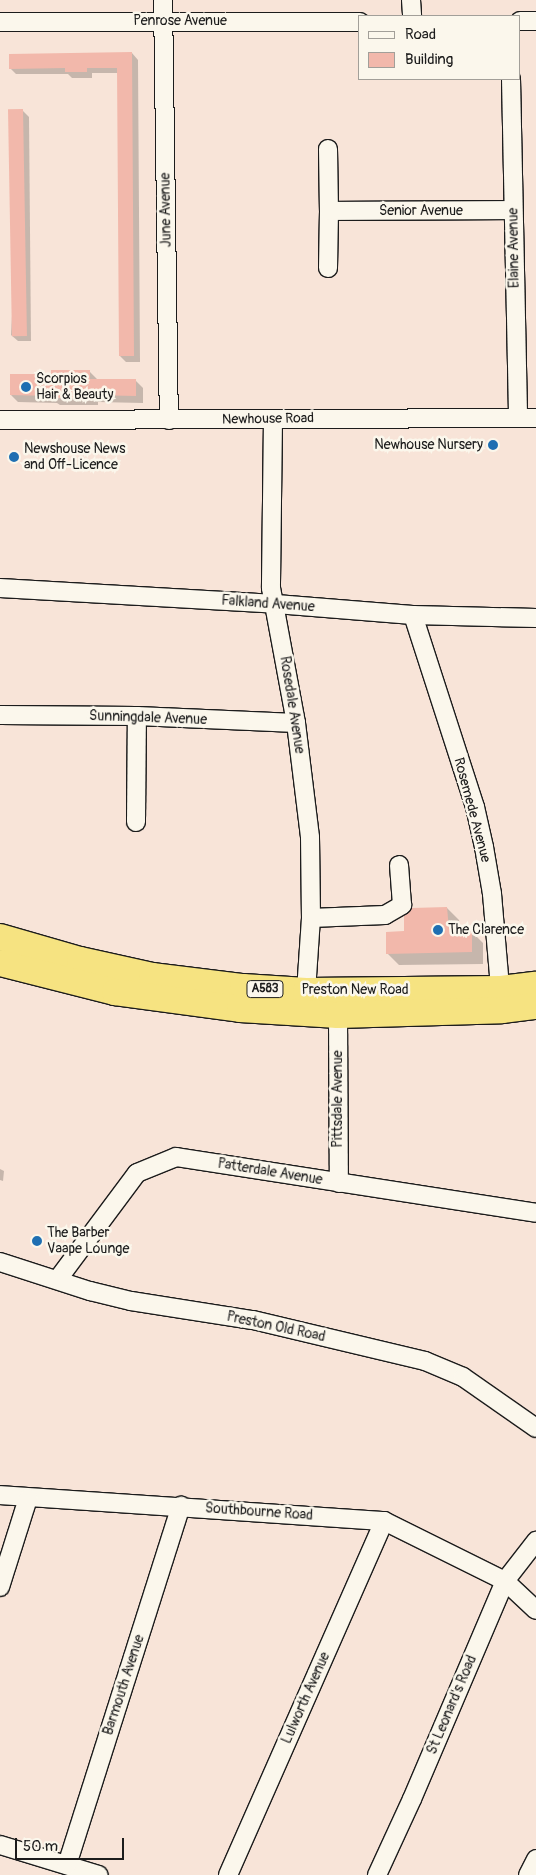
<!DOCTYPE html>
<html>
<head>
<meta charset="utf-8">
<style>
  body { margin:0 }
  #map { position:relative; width:536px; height:1875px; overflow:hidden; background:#f8e4d8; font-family:Pangolin,sans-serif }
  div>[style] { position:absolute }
  .shadow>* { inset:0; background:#0003 }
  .building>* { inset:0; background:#f2b8ab; transform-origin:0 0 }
  .roads { filter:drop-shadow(1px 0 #1c1c1c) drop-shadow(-1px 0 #1c1c1c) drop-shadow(0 1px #1c1c1c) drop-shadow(0 -1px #1c1c1c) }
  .minor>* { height:18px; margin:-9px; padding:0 9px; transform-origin:9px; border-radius:9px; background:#fbf7ec }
  .highway>* { height:26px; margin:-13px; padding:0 13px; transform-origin:13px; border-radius:13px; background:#f6e381 }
  .dots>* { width:14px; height:14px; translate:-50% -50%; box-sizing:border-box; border:2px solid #fbf7ec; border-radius:50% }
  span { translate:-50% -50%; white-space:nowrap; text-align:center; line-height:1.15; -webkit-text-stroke:5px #fbf7ec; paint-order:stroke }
  .shield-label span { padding:1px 4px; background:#fbf7ec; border:1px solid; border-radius:4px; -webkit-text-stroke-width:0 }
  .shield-label { font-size:12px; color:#1c1c1c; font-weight:700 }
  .street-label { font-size:14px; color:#1c1c1c }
  .poi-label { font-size:14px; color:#1c1c1c }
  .left { translate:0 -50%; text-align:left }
  .right { translate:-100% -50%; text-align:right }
  .legend { position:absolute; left:358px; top:15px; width:162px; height:65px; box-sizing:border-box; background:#fbf7ec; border:1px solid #a29f99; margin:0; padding:6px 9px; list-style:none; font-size:15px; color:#1c1c1c }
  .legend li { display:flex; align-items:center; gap:10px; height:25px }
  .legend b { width:25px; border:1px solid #a29f99 }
  .scale { position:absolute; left:15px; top:1838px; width:109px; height:22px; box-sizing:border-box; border:2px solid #1c1c1c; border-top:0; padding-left:6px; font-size:15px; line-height:18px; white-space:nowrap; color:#1c1c1c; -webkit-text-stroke:4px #fbf7ec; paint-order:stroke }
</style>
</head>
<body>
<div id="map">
  <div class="shadow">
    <i style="clip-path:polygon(132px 53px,138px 60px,140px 362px,126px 362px,120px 356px,118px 73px,92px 73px,92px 78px,72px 78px,68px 74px,16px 74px,10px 68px)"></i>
    <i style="clip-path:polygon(23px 111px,29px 117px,31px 341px,18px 341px,11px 335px)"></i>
    <i style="clip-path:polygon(90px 372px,97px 379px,135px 380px,143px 388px,143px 403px,98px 402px,98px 405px,60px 405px,57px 403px,18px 402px,11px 395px,52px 375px)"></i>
    <i style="clip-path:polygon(447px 908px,459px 920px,460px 930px,471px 931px,483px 943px,483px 964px,399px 965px,387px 953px,405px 932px)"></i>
    <i style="clip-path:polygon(0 1169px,4px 1171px,3px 1181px,0 1180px)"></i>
  </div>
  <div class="building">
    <i style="clip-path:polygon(132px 52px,134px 356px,119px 356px,117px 68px,87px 68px,87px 72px,65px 72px,65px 68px,9px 69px,9px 54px)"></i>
    <i style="left:23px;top:109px;width:227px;height:15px;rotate:89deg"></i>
    <i style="clip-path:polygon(51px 370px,90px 370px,90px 379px,136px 379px,136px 396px,90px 395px,90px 398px,51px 398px,51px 396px,10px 395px,10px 374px,51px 374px)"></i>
    <i style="clip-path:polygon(447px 907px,449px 929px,472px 930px,472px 952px,386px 954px,386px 932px,404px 931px,404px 916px,412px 908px)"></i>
  </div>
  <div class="roads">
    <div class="minor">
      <i style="left:163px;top:0;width:420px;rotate:89.2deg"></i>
      <i style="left:411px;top:0;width:16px;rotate:86deg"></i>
      <i style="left:520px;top:21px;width:16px"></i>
      <i style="left:0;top:22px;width:360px"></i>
      <i style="left:511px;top:79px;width:339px;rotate:88.8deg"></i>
      <i style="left:328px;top:149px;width:62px;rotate:89.1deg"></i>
      <i style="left:328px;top:268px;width:57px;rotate:-89deg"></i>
      <i style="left:329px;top:211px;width:184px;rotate:-0.3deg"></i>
      <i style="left:273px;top:419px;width:169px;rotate:90.7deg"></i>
      <i style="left:271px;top:588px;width:137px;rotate:79.5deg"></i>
      <i style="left:296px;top:723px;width:115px;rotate:83deg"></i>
      <i style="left:310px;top:837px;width:81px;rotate:89.3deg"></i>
      <i style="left:311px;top:918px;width:73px;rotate:93.9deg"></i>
      <i style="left:0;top:420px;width:536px;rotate:-0.21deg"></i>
      <i style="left:0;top:588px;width:276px;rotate:3.3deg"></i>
      <i style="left:276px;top:604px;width:137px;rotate:4.6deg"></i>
      <i style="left:413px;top:615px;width:123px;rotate:1.4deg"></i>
      <i style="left:413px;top:615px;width:202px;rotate:72.1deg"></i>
      <i style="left:475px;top:807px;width:41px;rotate:77.3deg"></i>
      <i style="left:484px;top:847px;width:48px;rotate:80.3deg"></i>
      <i style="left:492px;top:894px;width:106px;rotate:85.1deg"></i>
      <i style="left:0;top:715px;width:137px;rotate:0.4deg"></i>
      <i style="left:137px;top:716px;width:159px;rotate:2.5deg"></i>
      <i style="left:136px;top:822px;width:106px;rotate:-89.5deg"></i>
      <i style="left:311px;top:918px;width:74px;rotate:-2.3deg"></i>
      <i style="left:385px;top:915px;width:20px;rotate:-30deg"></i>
      <i style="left:402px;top:905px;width:40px;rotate:-94.3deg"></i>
      <i style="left:338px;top:1015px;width:168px;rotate:89.7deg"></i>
      <i style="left:0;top:1262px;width:95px;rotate:17.9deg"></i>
      <i style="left:90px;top:1291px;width:42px;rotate:13.7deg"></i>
      <i style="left:131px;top:1301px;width:123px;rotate:8.9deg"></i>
      <i style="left:253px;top:1320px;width:177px;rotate:13.4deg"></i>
      <i style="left:425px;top:1361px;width:41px;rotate:22.8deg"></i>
      <i style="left:463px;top:1377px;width:89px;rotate:34.9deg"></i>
      <i style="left:58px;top:1279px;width:132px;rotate:-53.3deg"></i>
      <i style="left:137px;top:1173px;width:42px;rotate:-22.3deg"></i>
      <i style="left:176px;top:1157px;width:364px;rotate:8.8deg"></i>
      <i style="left:0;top:1495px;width:385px;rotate:3.9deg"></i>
      <i style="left:384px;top:1521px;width:135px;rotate:26.4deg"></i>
      <i style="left:505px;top:1581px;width:42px;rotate:43.1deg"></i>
      <i style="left:0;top:1587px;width:93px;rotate:-72.5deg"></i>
      <i style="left:0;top:1845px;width:103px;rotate:16.9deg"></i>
      <i style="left:67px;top:1865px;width:377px;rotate:-72.4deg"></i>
      <i style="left:228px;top:1875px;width:387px;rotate:-66.2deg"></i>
      <i style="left:377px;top:1875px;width:84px;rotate:-65.3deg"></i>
      <i style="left:412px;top:1799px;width:237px;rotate:-66.9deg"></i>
      <i style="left:505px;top:1581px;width:51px;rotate:-52.2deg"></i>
      <i style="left:528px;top:1875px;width:18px;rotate:-63deg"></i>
    </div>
    <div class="highway">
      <i style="left:0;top:937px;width:83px;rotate:16deg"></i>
      <i style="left:80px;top:960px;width:74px;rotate:12.5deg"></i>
      <i style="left:152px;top:976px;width:92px;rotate:6.9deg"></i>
      <i style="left:243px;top:987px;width:63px;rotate:3.6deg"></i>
      <i style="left:306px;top:991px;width:195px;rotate:-0.6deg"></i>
      <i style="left:501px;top:989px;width:35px;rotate:-7deg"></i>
      <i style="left:0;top:963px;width:119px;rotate:14.2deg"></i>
      <i style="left:115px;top:992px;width:126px;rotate:7.7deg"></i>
      <i style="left:240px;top:1009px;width:98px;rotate:3.5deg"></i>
      <i style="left:338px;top:1015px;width:164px;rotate:-1.7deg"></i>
      <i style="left:502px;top:1010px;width:34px;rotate:-7deg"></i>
    </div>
  </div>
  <div class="dots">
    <i style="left:26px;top:387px;background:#1f6fb2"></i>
    <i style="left:493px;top:445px;background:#1f6fb2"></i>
    <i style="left:14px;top:457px;background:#1f6fb2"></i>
    <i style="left:438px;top:930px;background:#1f6fb2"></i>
    <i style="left:37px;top:1241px;background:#1f6fb2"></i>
  </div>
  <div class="shield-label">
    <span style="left:265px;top:989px">A583</span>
  </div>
  <div class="street-label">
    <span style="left:180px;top:21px">Penrose Avenue</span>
    <span style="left:166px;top:210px;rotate:-91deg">June Avenue</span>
    <span style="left:421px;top:211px">Senior Avenue</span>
    <span style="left:514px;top:248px;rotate:-91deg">Elaine Avenue</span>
    <span style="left:268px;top:419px;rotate:-1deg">Newhouse Road</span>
    <span style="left:268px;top:604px;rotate:4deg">Falkland Avenue</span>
    <span style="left:292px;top:705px;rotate:81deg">Rosedale Avenue</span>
    <span style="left:148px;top:718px;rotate:2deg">Sunningdale Avenue</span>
    <span style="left:472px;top:810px;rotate:75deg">Rosemede Avenue</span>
    <span style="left:355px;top:990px">Preston New Road</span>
    <span style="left:338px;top:1099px;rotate:-90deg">Pittsdale Avenue</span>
    <span style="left:270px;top:1172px;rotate:9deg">Patterdale Avenue</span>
    <span style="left:276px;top:1327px;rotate:12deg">Preston Old Road</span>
    <span style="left:259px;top:1512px;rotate:4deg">Southbourne Road</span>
    <span style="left:124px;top:1685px;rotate:-72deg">Barmouth Avenue</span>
    <span style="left:306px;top:1698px;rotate:-66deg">Lulworth Avenue</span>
    <span style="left:452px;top:1705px;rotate:-67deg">St Leonard's Road</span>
  </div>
  <div class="poi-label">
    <span class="left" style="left:36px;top:387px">Scorpios<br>Hair &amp; Beauty</span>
    <span class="right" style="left:483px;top:445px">Newhouse Nursery</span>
    <span class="left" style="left:24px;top:457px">Newshouse News<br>and Off-Licence</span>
    <span class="left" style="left:448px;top:930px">The Clarence</span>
    <span class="left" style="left:47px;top:1241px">The Barber<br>Vaape Lounge</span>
  </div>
  <ul class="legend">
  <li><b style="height:6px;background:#fbf7ec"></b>Road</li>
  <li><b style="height:14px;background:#f2b8ab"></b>Building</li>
  </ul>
  <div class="scale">50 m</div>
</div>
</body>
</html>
